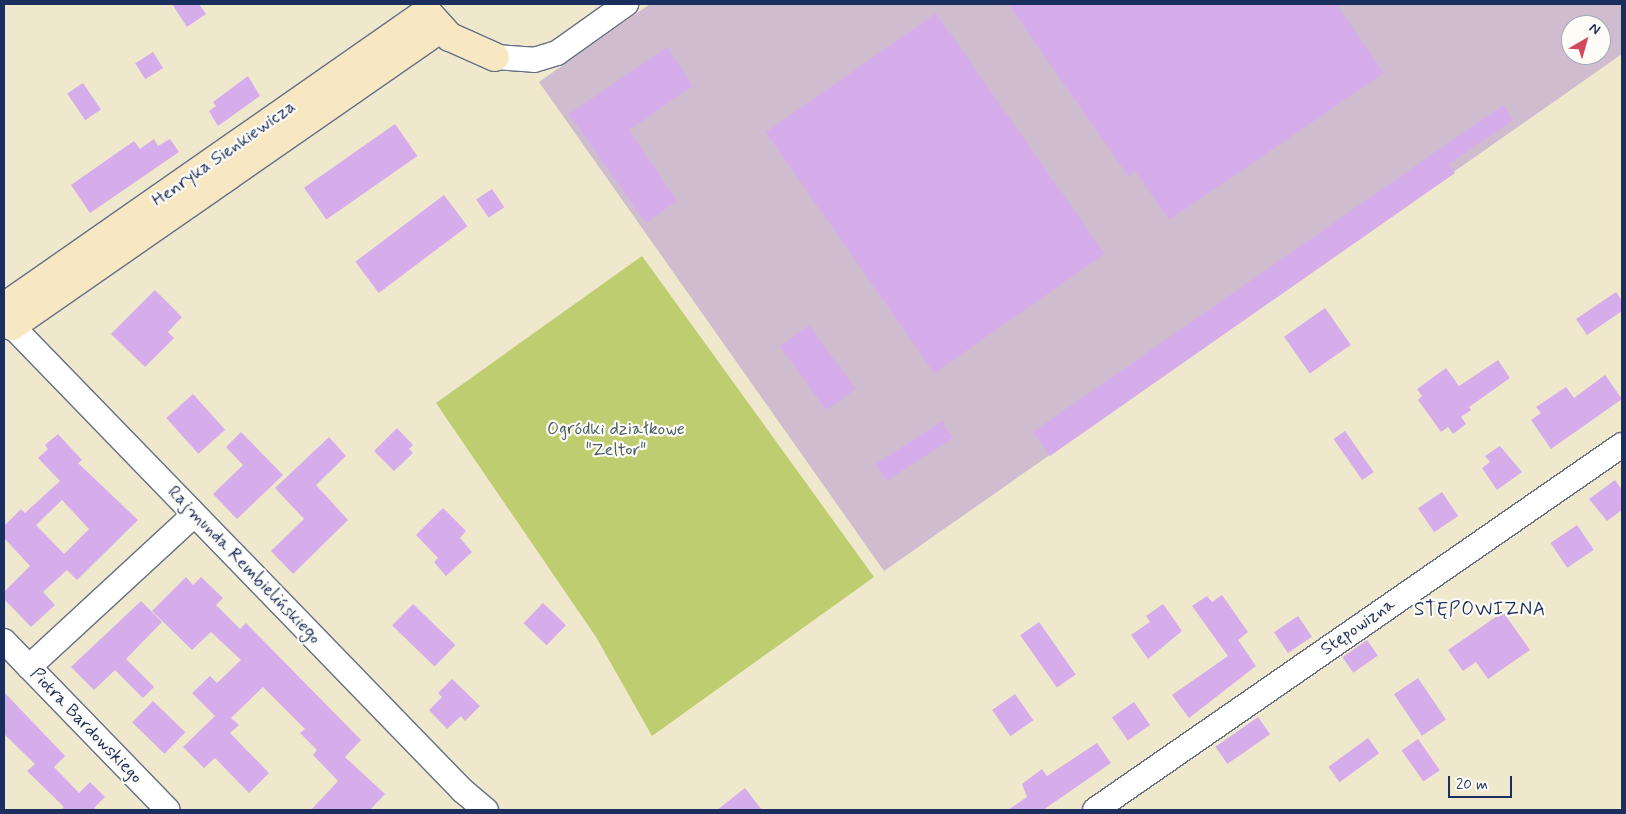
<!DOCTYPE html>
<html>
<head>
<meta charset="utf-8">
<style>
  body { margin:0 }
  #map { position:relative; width:1626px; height:814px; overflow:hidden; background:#f0e8cd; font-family:Mynerve,sans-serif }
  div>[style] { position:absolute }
  .industrial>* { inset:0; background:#cfbdcf }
  .green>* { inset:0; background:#becd70 }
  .building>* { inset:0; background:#d5adeb; transform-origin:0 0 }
  .roads { filter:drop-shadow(1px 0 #667085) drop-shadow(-1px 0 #667085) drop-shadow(0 1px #667085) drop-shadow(0 -1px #667085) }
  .street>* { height:24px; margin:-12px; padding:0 12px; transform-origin:12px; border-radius:12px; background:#fff }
  .secondary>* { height:28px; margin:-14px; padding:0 14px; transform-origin:14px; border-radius:14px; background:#f7e8c3 }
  span { translate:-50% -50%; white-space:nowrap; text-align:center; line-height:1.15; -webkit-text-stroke:4.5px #fdfcf7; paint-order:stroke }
  .street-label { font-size:18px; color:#1b2f5e }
  .park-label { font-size:18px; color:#4c5e63 }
  .neighbourhood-label { font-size:19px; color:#1b2f5e; letter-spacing:1px }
  .frame { position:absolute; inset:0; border:5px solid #1b2f5e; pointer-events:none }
  .north { position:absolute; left:1561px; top:15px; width:50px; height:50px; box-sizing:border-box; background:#fdfcf7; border:1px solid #a3aaba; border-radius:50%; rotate:38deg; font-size:14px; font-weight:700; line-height:20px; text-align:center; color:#1b2f5e }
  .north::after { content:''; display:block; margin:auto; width:18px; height:22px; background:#d1495b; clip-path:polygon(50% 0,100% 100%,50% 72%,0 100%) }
  .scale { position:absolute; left:1448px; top:776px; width:64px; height:22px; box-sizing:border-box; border:2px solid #1b2f5e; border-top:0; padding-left:6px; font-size:15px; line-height:18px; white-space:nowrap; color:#1b2f5e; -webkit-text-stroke:4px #fdfcf7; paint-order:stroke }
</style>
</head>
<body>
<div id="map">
  <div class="industrial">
    <i style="clip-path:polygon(evenodd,650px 4px,1622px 4px,1622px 54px,884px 571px,539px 82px,650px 4px,1571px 25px,1601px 25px,1601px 55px,1571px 55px,1571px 25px)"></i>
  </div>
  <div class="green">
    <i style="clip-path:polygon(642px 256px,874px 577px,652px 736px,596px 637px,436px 403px)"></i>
  </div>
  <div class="building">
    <i style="clip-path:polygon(172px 4px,199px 4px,206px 14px,187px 27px)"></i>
    <i style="clip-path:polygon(1008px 4px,1336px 4px,1384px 73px,1169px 220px,1135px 171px,1128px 176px)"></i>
    <i style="left:936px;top:13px;width:294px;height:208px;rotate:55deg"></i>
    <i style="clip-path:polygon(667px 47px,693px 86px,629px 130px,677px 201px,646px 223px,569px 114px)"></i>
    <i style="left:153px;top:52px;width:19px;height:21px;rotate:58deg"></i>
    <i style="clip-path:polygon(248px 76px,260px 96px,218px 126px,209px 111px,216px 106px,213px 102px)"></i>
    <i style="left:83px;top:83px;width:32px;height:19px;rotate:56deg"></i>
    <i style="clip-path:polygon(1503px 105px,1513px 120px,1449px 164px,1455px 173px,1050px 456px,1033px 432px)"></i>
    <i style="left:395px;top:124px;width:39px;height:111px;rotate:55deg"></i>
    <i style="clip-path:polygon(154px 139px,158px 146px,170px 139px,179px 152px,90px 213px,71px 185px,134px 141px,140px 149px)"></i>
    <i style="left:492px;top:189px;width:22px;height:19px;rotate:56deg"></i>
    <i style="left:444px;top:195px;width:39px;height:111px;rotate:53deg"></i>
    <i style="clip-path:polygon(155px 290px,182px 317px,168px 332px,174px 338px,145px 367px,111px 334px)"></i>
    <i style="clip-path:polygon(1616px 292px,1622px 301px,1622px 311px,1587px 335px,1576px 319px)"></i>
    <i style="left:1325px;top:308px;width:45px;height:50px;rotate:55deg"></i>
    <i style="left:809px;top:325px;width:79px;height:36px;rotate:54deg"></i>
    <i style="clip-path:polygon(1498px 360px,1510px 378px,1469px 407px,1471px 410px,1461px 417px,1466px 424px,1453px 434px,1448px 427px,1441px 432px,1418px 400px,1422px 396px,1417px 389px,1446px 368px,1459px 386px)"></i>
    <i style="clip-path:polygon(1605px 375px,1622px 399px,1551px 449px,1531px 420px,1541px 413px,1536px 407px,1566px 387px,1574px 398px)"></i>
    <i style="left:193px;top:394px;width:48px;height:36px;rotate:48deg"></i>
    <i style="left:942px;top:421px;width:20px;height:79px;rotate:57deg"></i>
    <i style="clip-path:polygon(397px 428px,413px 445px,409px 449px,413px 453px,394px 471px,374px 451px)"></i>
    <i style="left:1345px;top:431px;width:50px;height:14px;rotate:55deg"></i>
    <i style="clip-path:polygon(241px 432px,283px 475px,237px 519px,213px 494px,243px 465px,226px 447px)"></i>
    <i style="clip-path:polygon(evenodd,58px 434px,82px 460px,78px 463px,138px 520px,77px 580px,67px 570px,43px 592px,55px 605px,31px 627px,4px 599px,4px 592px,30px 566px,4px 538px,4px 526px,21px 509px,25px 513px,60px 481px,38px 458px,48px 449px,45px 445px,58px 434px,62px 500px,89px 529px,64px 554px,36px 525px,62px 500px)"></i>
    <i style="clip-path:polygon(329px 437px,346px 456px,316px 485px,348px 520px,293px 574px,271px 551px,304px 519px,275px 488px)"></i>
    <i style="clip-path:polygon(1500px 446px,1522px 472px,1497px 490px,1482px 468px,1490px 462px,1485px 456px)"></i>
    <i style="clip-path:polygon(1615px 480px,1622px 490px,1622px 510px,1607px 521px,1589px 499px)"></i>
    <i style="left:1442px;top:492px;width:29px;height:29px;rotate:56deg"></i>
    <i style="clip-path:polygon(443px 508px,466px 531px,460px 538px,472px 552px,446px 576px,434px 562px,438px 558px,416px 535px)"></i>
    <i style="left:1577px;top:525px;width:30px;height:32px;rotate:56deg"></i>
    <i style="clip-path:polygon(186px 577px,193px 585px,201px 577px,223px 598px,216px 605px,240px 629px,246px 623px,361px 740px,345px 757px,385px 794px,370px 810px,311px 810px,338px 781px,313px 755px,317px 750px,300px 733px,305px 729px,263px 687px,231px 718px,239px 725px,230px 733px,269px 773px,249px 793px,215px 758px,204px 768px,183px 747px,215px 716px,192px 693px,210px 676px,217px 683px,241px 660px,211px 632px,192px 650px,152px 611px)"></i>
    <i style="clip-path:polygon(1222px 595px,1248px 632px,1238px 640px,1256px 666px,1189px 718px,1172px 695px,1228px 656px,1192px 606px,1207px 596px,1212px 602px)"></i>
    <i style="clip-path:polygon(141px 601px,162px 622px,126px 659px,154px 687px,143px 698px,115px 670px,94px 690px,71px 667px)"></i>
    <i style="left:543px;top:603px;width:32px;height:28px;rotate:44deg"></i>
    <i style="left:413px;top:604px;width:59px;height:30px;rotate:44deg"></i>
    <i style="clip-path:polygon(1163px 604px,1182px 631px,1148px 659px,1131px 635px,1150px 622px,1146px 616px)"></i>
    <i style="clip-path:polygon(1503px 612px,1530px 650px,1488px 679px,1476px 662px,1463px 671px,1448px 650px)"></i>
    <i style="left:1298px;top:616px;width:25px;height:29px;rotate:56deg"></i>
    <i style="left:1039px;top:622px;width:64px;height:23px;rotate:55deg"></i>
    <i style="left:1367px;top:640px;width:19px;height:30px;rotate:55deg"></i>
    <i style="left:1418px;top:678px;width:50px;height:29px;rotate:56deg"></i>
    <i style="clip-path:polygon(452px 679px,480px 706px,465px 721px,461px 716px,447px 729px,429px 710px,442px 697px,438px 693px)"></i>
    <i style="clip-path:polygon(4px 692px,65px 756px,54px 767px,79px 793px,90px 782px,105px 797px,94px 808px,97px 810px,61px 810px,64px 807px,27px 771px,35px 764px,4px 734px)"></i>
    <i style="left:1015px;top:694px;width:32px;height:28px;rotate:55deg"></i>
    <i style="left:153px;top:701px;width:45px;height:30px;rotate:44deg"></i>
    <i style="left:1134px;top:702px;width:28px;height:27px;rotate:55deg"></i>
    <i style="left:1258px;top:717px;width:21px;height:52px;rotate:55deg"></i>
    <i style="left:1368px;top:738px;width:19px;height:49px;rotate:54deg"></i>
    <i style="left:1418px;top:739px;width:38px;height:20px;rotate:55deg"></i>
    <i style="clip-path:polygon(1097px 743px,1111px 763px,1043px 810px,1008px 810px,1027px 797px,1022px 784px,1042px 769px,1047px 776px)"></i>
    <i style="clip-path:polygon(745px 788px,762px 810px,717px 810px)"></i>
  </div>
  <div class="roads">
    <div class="street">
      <i style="left:495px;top:57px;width:39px;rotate:4deg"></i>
      <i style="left:534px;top:60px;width:24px;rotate:-17deg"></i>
      <i style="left:557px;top:53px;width:85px;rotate:-35.4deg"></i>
      <i style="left:12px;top:326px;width:648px;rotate:45.88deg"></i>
      <i style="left:463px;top:791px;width:30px;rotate:40deg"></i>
      <i style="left:4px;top:641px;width:235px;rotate:45.9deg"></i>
      <i style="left:29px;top:667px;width:224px;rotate:-42.7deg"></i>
      <i style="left:1095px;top:810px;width:641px;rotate:-34.71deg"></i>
    </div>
    <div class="secondary">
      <i style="left:429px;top:14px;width:31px;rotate:48deg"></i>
      <i style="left:450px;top:37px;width:49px;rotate:24deg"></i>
      <i style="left:4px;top:307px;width:516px;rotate:-34.89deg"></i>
      <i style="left:4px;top:317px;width:12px;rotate:48deg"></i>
      <i style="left:12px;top:326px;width:522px;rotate:-34.79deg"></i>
    </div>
  </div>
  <div class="street-label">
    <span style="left:224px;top:154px;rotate:-35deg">Henryka Sienkiewicza</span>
    <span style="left:244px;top:565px;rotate:46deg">Rajmunda Rembielińskiego</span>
    <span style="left:1358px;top:627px;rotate:-35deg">Stępowizna</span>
    <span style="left:86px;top:726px;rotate:46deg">Piotra Bardowskiego</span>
  </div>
  <div class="park-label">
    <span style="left:616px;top:440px">Ogródki działkowe<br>"Zeltor"</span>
  </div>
  <div class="neighbourhood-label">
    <span style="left:1480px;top:610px">STĘPOWIZNA</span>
  </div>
  <div class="frame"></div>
  <div class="north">N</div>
  <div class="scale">20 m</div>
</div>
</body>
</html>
